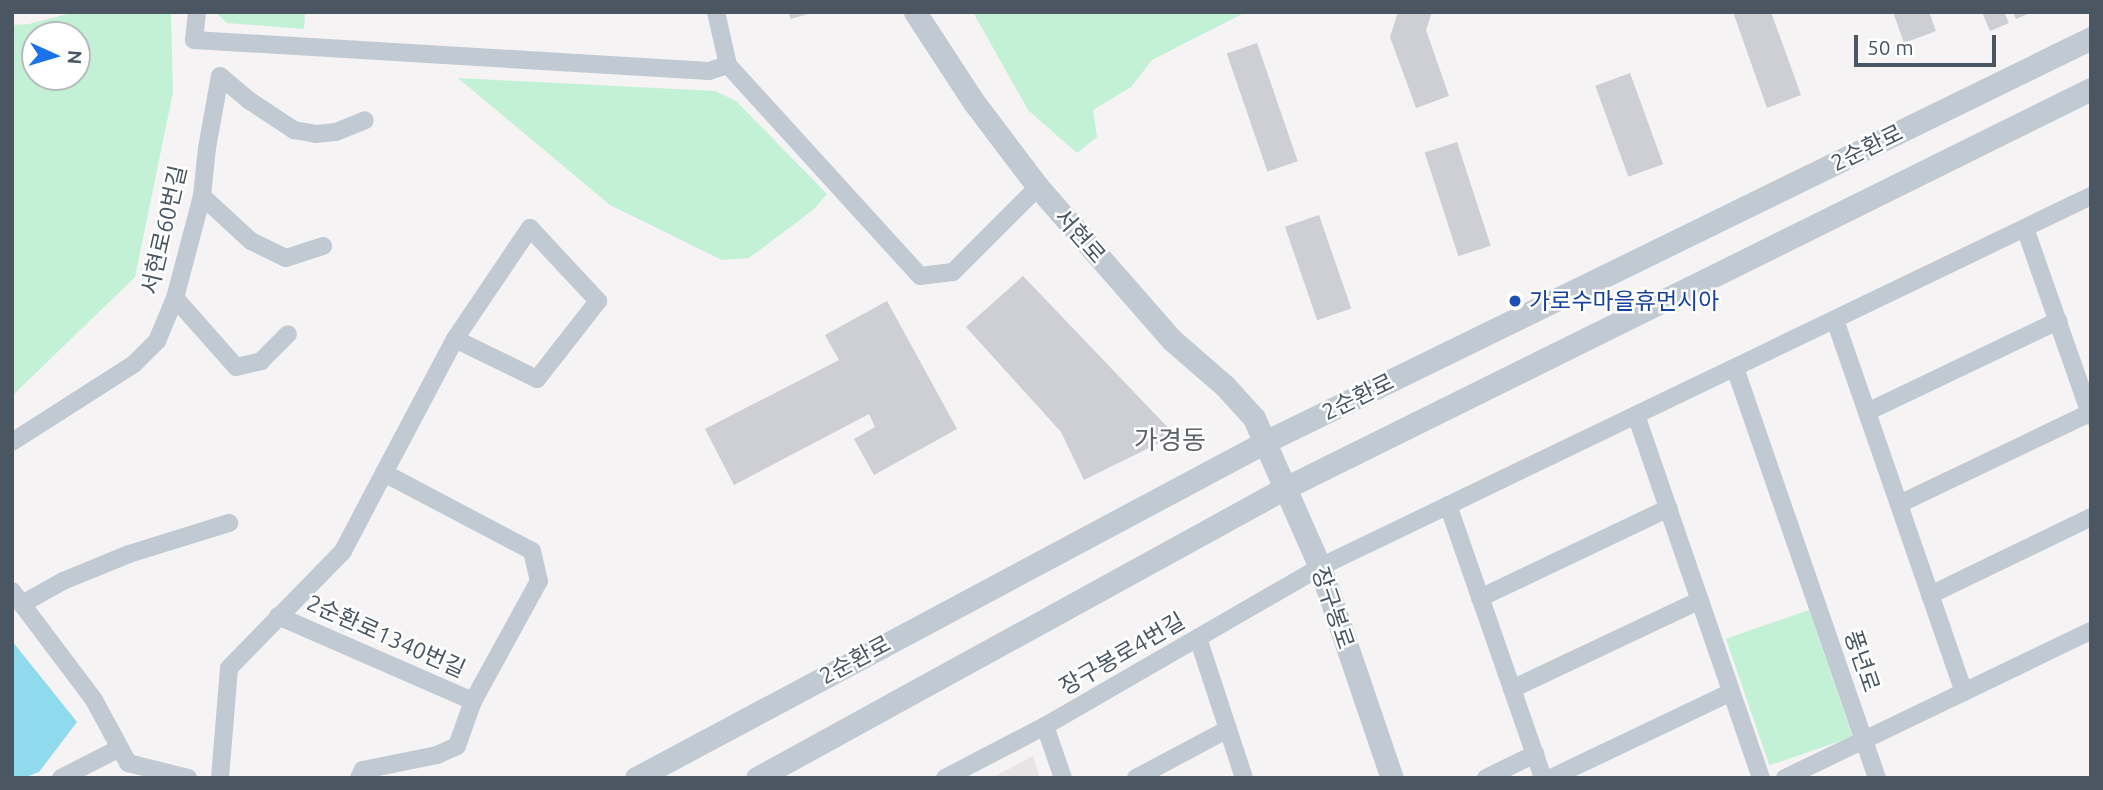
<!DOCTYPE html>
<html>
<head>
<meta charset="utf-8">
<style>
  body { margin:0 }
  #map { position:relative; width:2103px; height:790px; overflow:hidden; background:#f5f3f3; font-family:Ubuntu,"Noto Sans KR",sans-serif }
  div>[style] { position:absolute }
  .education>* { inset:0; background:#e6e4e5 }
  .green>* { inset:0; background:#c3f1d5; transform-origin:0 0 }
  .water>* { inset:0; background:#90daee }
  .building>* { inset:0; background:#cdcfd5; transform-origin:0 0 }
  .minor>* { height:18px; margin:-9px; padding:0 9px; transform-origin:9px; border-radius:9px; background:#c1cad2 }
  .tertiary>* { height:23px; margin:-11.5px; padding:0 11.5px; transform-origin:11.5px; border-radius:11.5px; background:#c1cad2 }
  .dots>* { width:19px; height:19px; translate:-50% -50%; box-sizing:border-box; border:4px solid #fff; border-radius:50% }
  span { translate:-50% -50%; white-space:nowrap; text-align:center; line-height:1.15; -webkit-text-stroke:5px #fff; paint-order:stroke }
  .street-label { font-size:23px; color:#4a5661 }
  .transit-label { font-size:23px; color:#164399 }
  .left { translate:0 -50%; text-align:left }
  .quarter-label { font-size:26px; color:#5f6368 }
  .frame { position:absolute; inset:0; border:14px solid #4a5661; pointer-events:none }
  .north { position:absolute; left:21px; top:21px; width:70px; height:70px; box-sizing:border-box; background:#fff; border:2px solid #b7bbc0; border-radius:50%; rotate:94deg; font-size:19px; font-weight:700; line-height:28px; text-align:center; color:#4a5661 }
  .north::after { content:''; display:block; margin:auto; width:24px; height:32px; background:#1a73e8; clip-path:polygon(50% 0,100% 100%,50% 72%,0 100%) }
  .scale { position:absolute; left:1854px; top:35px; width:142px; height:32px; box-sizing:border-box; border:4px solid #4a5661; border-top:0; padding-left:9px; font-size:21px; line-height:24px; white-space:nowrap; color:#4a5661; -webkit-text-stroke:5px #fff; paint-order:stroke }
</style>
</head>
<body>
<div id="map">
  <div class="education">
    <i style="clip-path:polygon(1033px 756px,1040px 778px,992px 778px)"></i>
  </div>
  <div class="green">
    <i style="clip-path:polygon(evenodd,75px 12px,171px 12px,173px 92px,135px 277px,12px 396px,12px 25px,29px 24px,75px 12px,77px 35px,77px 77px,35px 77px,35px 35px,77px 35px)"></i>
    <i style="clip-path:polygon(305px 12px,304px 29px,227px 23px,216px 13px)"></i>
    <i style="clip-path:polygon(973px 12px,1246px 12px,1152px 60px,1131px 87px,1093px 110px,1097px 137px,1077px 153px,1028px 110px)"></i>
    <i style="clip-path:polygon(458px 78px,715px 91px,736px 101px,827px 194px,813px 210px,749px 258px,722px 260px,610px 205px)"></i>
    <i style="left:1809px;top:610px;width:134px;height:88px;rotate:71deg"></i>
  </div>
  <div class="water">
    <i style="clip-path:polygon(12px 641px,77px 722px,39px 772px,23px 778px,12px 778px)"></i>
  </div>
  <div class="building">
    <i style="clip-path:polygon(788px 12px,811px 12px,811px 13px,791px 19px)"></i>
    <i style="clip-path:polygon(1398px 12px,1432px 12px,1426px 30px,1449px 96px,1416px 108px,1390px 37px)"></i>
    <i style="clip-path:polygon(1733px 12px,1771px 12px,1801px 95px,1767px 108px)"></i>
    <i style="clip-path:polygon(1893px 12px,1929px 12px,1936px 31px,1904px 43px)"></i>
    <i style="clip-path:polygon(1982px 12px,2004px 12px,2009px 23px,1990px 31px)"></i>
    <i style="clip-path:polygon(2013px 12px,2032px 12px,2016px 19px)"></i>
    <i style="left:1257px;top:43px;width:125px;height:32px;rotate:71deg"></i>
    <i style="left:1630px;top:73px;width:97px;height:37px;rotate:70deg"></i>
    <i style="left:1457px;top:142px;width:109px;height:34px;rotate:72deg"></i>
    <i style="left:1319px;top:215px;width:99px;height:36px;rotate:71deg"></i>
    <i style="clip-path:polygon(1023px 276px,1175px 435px,1084px 480px,1061px 432px,966px 327px)"></i>
    <i style="clip-path:polygon(887px 301px,957px 429px,874px 475px,854px 439px,875px 427px,869px 414px,734px 485px,705px 429px,839px 360px,825px 335px)"></i>
  </div>
  <div class="minor">
    <i style="left:197px;top:12px;width:28px;rotate:96deg"></i>
    <i style="left:194px;top:40px;width:516px;rotate:3.44deg"></i>
    <i style="left:709px;top:71px;width:20px;rotate:-18deg"></i>
    <i style="left:716px;top:12px;width:54px;rotate:77.2deg"></i>
    <i style="left:728px;top:65px;width:285px;rotate:47.7deg"></i>
    <i style="left:920px;top:276px;width:33px;rotate:-7deg"></i>
    <i style="left:953px;top:272px;width:120px;rotate:-45deg"></i>
    <i style="left:202px;top:196px;width:67px;rotate:42.6deg"></i>
    <i style="left:251px;top:241px;width:39px;rotate:26deg"></i>
    <i style="left:286px;top:258px;width:39px;rotate:-18deg"></i>
    <i style="left:2025px;top:228px;width:199px;rotate:70.7deg"></i>
    <i style="left:175px;top:298px;width:92px;rotate:48.5deg"></i>
    <i style="left:236px;top:367px;width:26px;rotate:-13deg"></i>
    <i style="left:261px;top:361px;width:38px;rotate:-45deg"></i>
    <i style="left:1835px;top:320px;width:394px;rotate:70.9deg"></i>
    <i style="left:1735px;top:368px;width:434px;rotate:70.9deg"></i>
    <i style="left:1867px;top:412px;width:212px;rotate:-25.5deg"></i>
    <i style="left:1636px;top:415px;width:384px;rotate:71deg"></i>
    <i style="left:12px;top:442px;width:145px;rotate:-32.6deg"></i>
    <i style="left:134px;top:364px;width:33px;rotate:-45deg"></i>
    <i style="left:157px;top:341px;width:47px;rotate:-67.3deg"></i>
    <i style="left:175px;top:298px;width:106px;rotate:-75.2deg"></i>
    <i style="left:202px;top:196px;width:48px;rotate:-84.1deg"></i>
    <i style="left:207px;top:148px;width:73px;rotate:-79.8deg"></i>
    <i style="left:220px;top:76px;width:39px;rotate:40deg"></i>
    <i style="left:250px;top:101px;width:53px;rotate:33.4deg"></i>
    <i style="left:294px;top:130px;width:22px;rotate:10deg"></i>
    <i style="left:316px;top:134px;width:20px;rotate:-6deg"></i>
    <i style="left:336px;top:132px;width:31px;rotate:-22deg"></i>
    <i style="left:384px;top:473px;width:152px;rotate:-62.1deg"></i>
    <i style="left:455px;top:339px;width:134px;rotate:-56deg"></i>
    <i style="left:530px;top:228px;width:100px;rotate:47deg"></i>
    <i style="left:598px;top:301px;width:99px;rotate:128deg"></i>
    <i style="left:537px;top:379px;width:91px;rotate:-154deg"></i>
    <i style="left:1899px;top:504px;width:212px;rotate:-25.5deg"></i>
    <i style="left:1448px;top:505px;width:289px;rotate:70.8deg"></i>
    <i style="left:12px;top:591px;width:136px;rotate:53deg"></i>
    <i style="left:94px;top:700px;width:72px;rotate:61.6deg"></i>
    <i style="left:128px;top:763px;width:62px;rotate:14deg"></i>
    <i style="left:1930px;top:595px;width:179px;rotate:-25.8deg"></i>
    <i style="left:1480px;top:598px;width:209px;rotate:-25.5deg"></i>
    <i style="left:22px;top:604px;width:47px;rotate:-29.3deg"></i>
    <i style="left:63px;top:581px;width:71px;rotate:-22.2deg"></i>
    <i style="left:129px;top:554px;width:105px;rotate:-17.2deg"></i>
    <i style="left:278px;top:616px;width:213px;rotate:23.6deg"></i>
    <i style="left:1198px;top:638px;width:147px;rotate:71.8deg"></i>
    <i style="left:1512px;top:689px;width:208px;rotate:-25.3deg"></i>
    <i style="left:1045px;top:726px;width:55px;rotate:70.9deg"></i>
    <i style="left:61px;top:778px;width:66px;rotate:-27deg"></i>
    <i style="left:220px;top:778px;width:110px;rotate:-85.3deg"></i>
    <i style="left:229px;top:668px;width:163px;rotate:-45.7deg"></i>
    <i style="left:343px;top:551px;width:88px;rotate:-62.3deg"></i>
    <i style="left:384px;top:473px;width:167px;rotate:27.8deg"></i>
    <i style="left:532px;top:551px;width:31px;rotate:77deg"></i>
    <i style="left:539px;top:581px;width:137px;rotate:118.8deg"></i>
    <i style="left:473px;top:701px;width:48px;rotate:109.6deg"></i>
    <i style="left:457px;top:746px;width:22px;rotate:156deg"></i>
    <i style="left:437px;top:755px;width:76px;rotate:168.5deg"></i>
    <i style="left:363px;top:770px;width:9px;rotate:117deg"></i>
    <i style="left:945px;top:778px;width:113px;rotate:-27.5deg"></i>
    <i style="left:1045px;top:726px;width:318px;rotate:-30deg"></i>
    <i style="left:1320px;top:567px;width:856px;rotate:-25.7deg"></i>
    <i style="left:1136px;top:778px;width:104px;rotate:-28deg"></i>
    <i style="left:1486px;top:778px;width:55px;rotate:-26.1deg"></i>
    <i style="left:1551px;top:778px;width:199px;rotate:-25.5deg"></i>
    <i style="left:1785px;top:778px;width:339px;rotate:-25.7deg"></i>
  </div>
  <div class="tertiary">
    <i style="left:915px;top:12px;width:106px;rotate:56.9deg"></i>
    <i style="left:973px;top:101px;width:108px;rotate:52.9deg"></i>
    <i style="left:1038px;top:187px;width:203px;rotate:48.8deg"></i>
    <i style="left:1172px;top:340px;width:70px;rotate:41deg"></i>
    <i style="left:1225px;top:386px;width:43px;rotate:47.8deg"></i>
    <i style="left:1254px;top:418px;width:163px;rotate:66.1deg"></i>
    <i style="left:1320px;top:567px;width:223px;rotate:71.2deg"></i>
    <i style="left:636px;top:778px;width:713px;rotate:-28.11deg"></i>
    <i style="left:1265px;top:442px;width:920px;rotate:-26.06deg"></i>
    <i style="left:757px;top:778px;width:602px;rotate:-28.78deg"></i>
    <i style="left:1285px;top:488px;width:899px;rotate:-26.34deg"></i>
  </div>
  <div class="dots">
    <i style="left:1515px;top:301px;background:#1a4fb4"></i>
  </div>
  <div class="street-label">
    <span style="left:1867px;top:148px;rotate:-26deg">2순환로</span>
    <span style="left:164px;top:230px;rotate:-77deg">서현로60번길</span>
    <span style="left:1080px;top:236px;rotate:49deg">서현로</span>
    <span style="left:1358px;top:397px;rotate:-26deg">2순환로</span>
    <span style="left:1333px;top:608px;rotate:71deg">장구봉로</span>
    <span style="left:386px;top:636px;rotate:24deg">2순환로1340번길</span>
    <span style="left:1122px;top:654px;rotate:-30deg">장구봉로4번길</span>
    <span style="left:855px;top:660px;rotate:-28deg">2순환로</span>
    <span style="left:1862px;top:661px;rotate:71deg">풍년로</span>
  </div>
  <div class="transit-label">
    <span class="left" style="left:1529px;top:301px">가로수마을휴먼시아</span>
  </div>
  <div class="quarter-label">
    <span style="left:1170px;top:440px">가경동</span>
  </div>
  <div class="frame"></div>
  <div class="north">N</div>
  <div class="scale">50 m</div>
</div>
</body>
</html>
